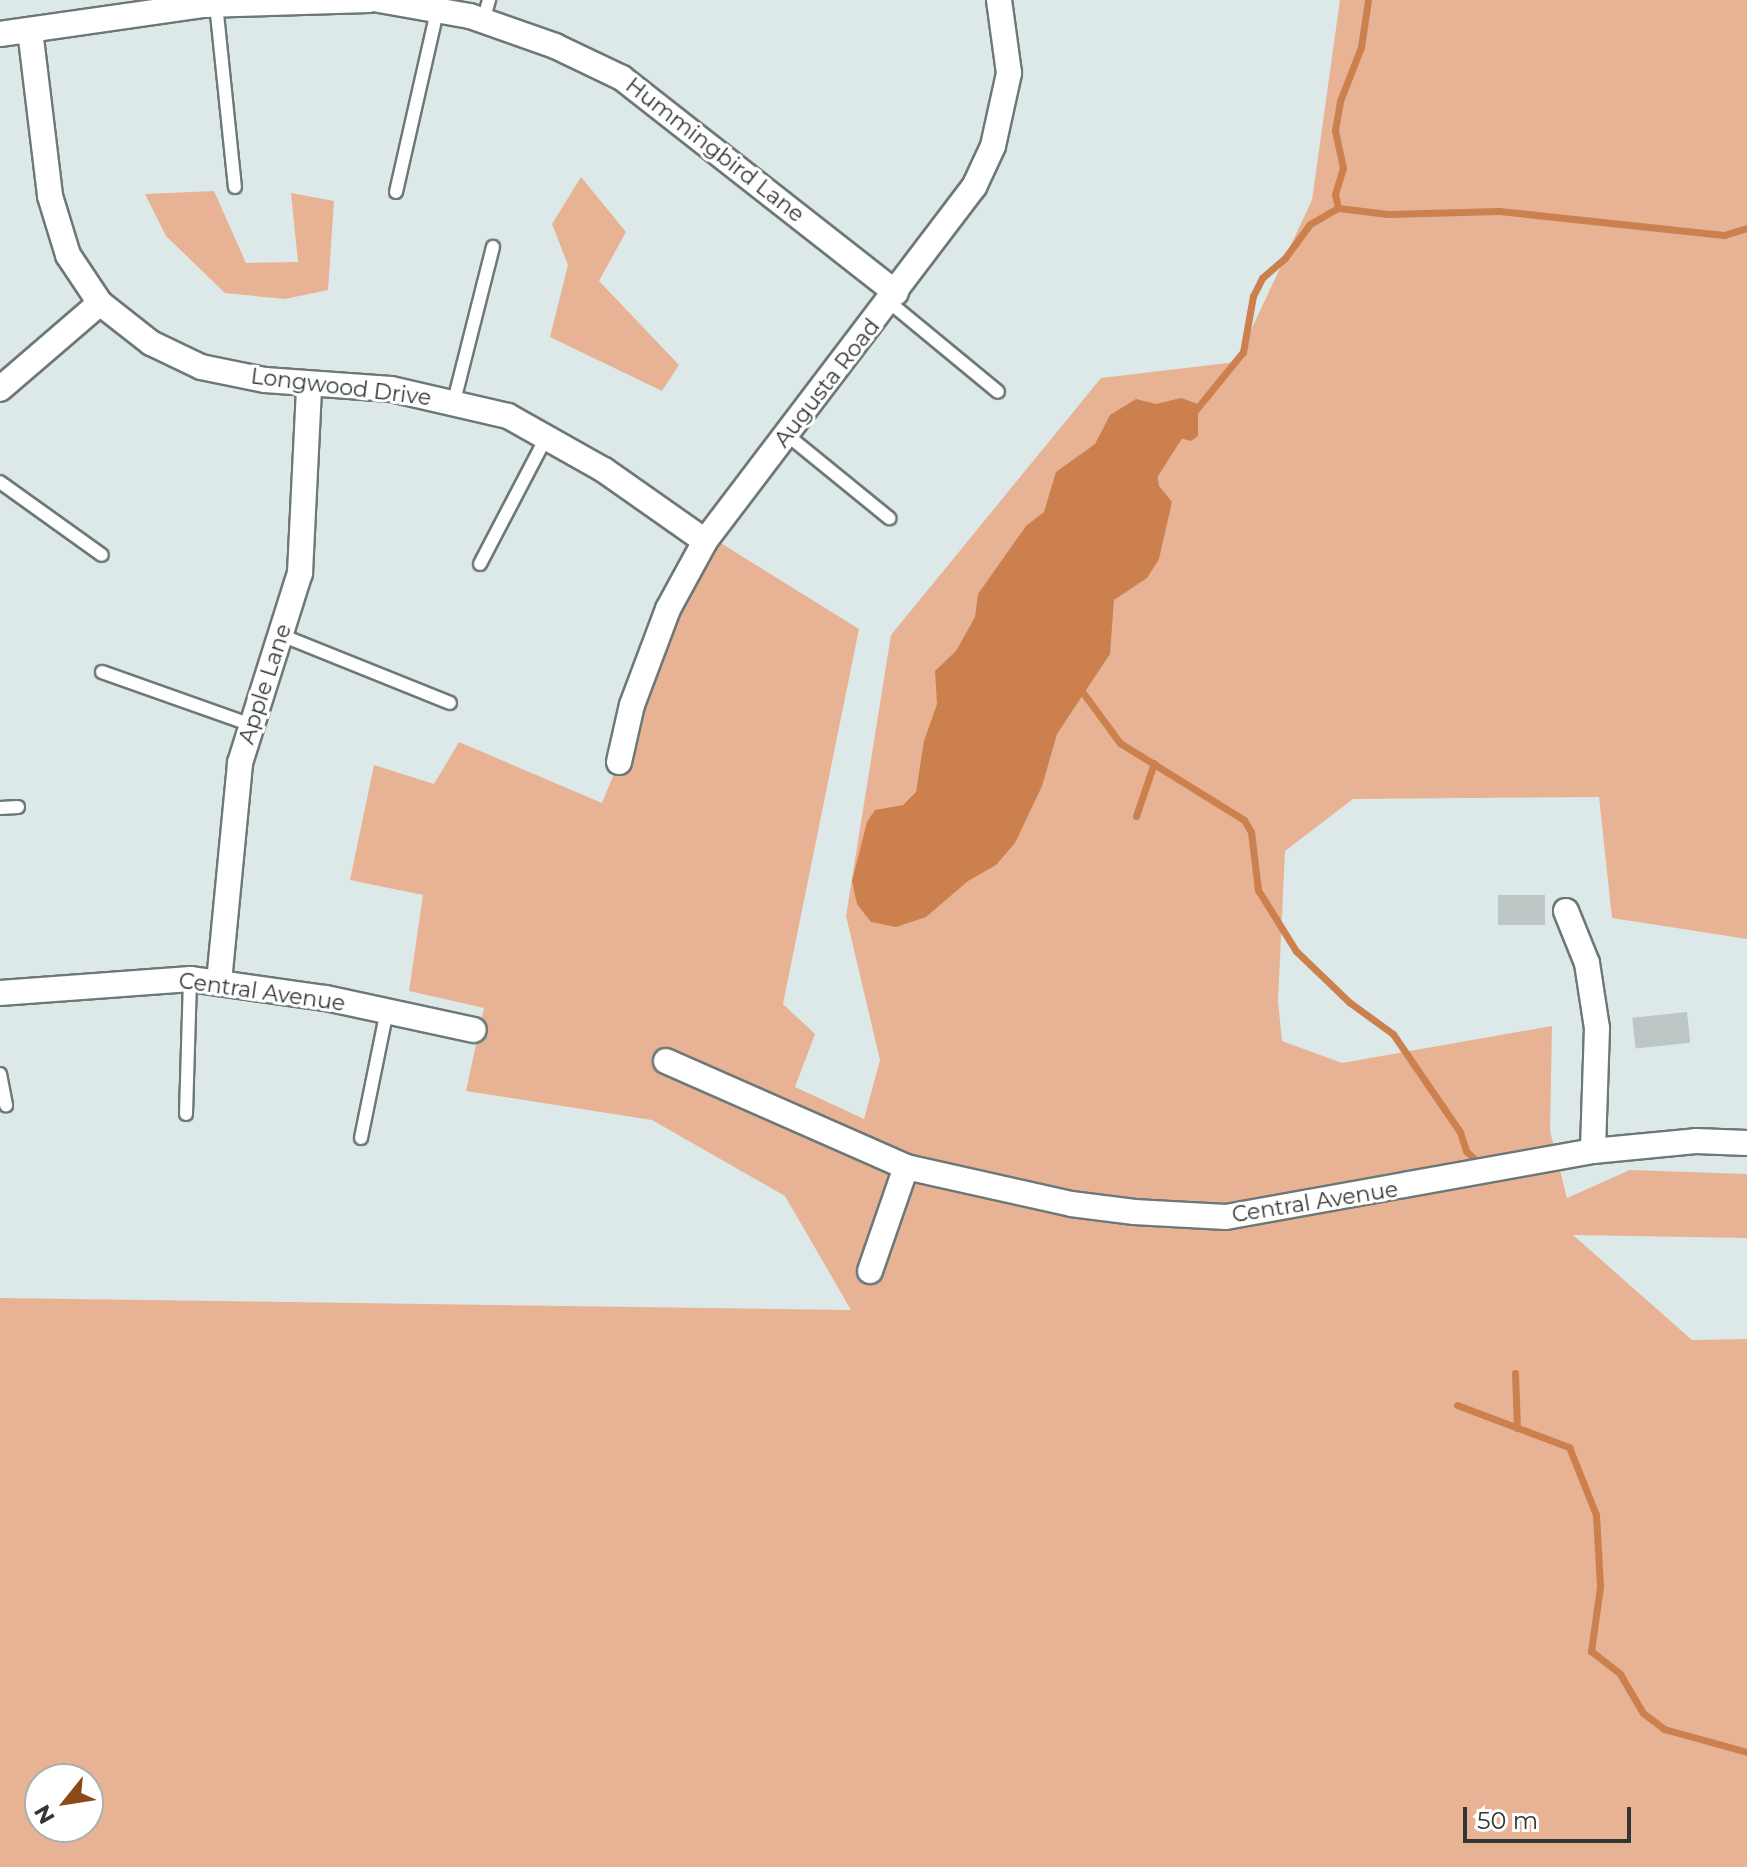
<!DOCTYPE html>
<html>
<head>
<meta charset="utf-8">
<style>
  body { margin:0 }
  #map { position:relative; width:1747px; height:1867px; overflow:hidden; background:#dde9e8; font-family:Montserrat,sans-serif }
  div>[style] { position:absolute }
  .green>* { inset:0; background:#e7b394 }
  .water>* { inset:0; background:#cb804e }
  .stream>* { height:7px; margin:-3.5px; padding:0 3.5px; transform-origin:3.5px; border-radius:3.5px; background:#cb804e }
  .building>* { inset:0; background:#bbc6c5; transform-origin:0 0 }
  .roads { filter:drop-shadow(2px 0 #6d7877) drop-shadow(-2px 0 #6d7877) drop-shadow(0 2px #6d7877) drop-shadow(0 -2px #6d7877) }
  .lane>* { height:12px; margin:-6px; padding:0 6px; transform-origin:6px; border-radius:6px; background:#fff }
  .street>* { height:24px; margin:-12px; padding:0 12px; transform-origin:12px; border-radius:12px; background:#fff }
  span { translate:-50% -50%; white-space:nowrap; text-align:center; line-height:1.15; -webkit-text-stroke:6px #fff; paint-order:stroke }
  .street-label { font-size:22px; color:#323736 }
  .north { position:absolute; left:24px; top:1763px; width:80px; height:80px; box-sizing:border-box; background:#fff; border:2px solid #adafaf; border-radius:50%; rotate:240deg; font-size:22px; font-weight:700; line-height:32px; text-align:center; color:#323736 }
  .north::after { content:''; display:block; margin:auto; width:28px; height:36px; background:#8b4917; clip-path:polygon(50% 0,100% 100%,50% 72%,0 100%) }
  .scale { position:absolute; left:1463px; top:1807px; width:168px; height:36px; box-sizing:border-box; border:4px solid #323736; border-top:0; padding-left:10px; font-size:24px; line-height:28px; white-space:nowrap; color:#323736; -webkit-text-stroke:6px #fff; paint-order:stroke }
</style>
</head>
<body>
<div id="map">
  <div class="green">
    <i style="clip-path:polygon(evenodd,1340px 0,1747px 0,1747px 939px,1612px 918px,1599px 797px,1353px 799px,1285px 851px,1278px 1001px,1282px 1041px,1342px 1063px,1552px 1026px,1550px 1131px,1567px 1198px,1630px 1170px,1747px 1174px,1747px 1238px,1573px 1235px,1692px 1340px,1747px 1339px,1747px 1867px,0 1867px,0 1298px,851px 1310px,785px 1196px,652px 1120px,466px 1091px,484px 1008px,409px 991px,423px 895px,350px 880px,374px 765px,434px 784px,459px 742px,602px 803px,711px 537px,859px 629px,783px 1004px,815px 1034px,795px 1087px,864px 1119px,880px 1060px,846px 916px,891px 635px,1101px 378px,1236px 362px,1312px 200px,1340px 0,40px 1779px,88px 1779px,88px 1827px,40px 1827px,40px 1779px)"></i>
    <i style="clip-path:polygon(581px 177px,626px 232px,599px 281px,679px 365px,662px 391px,550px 337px,568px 265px,552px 224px)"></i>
    <i style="clip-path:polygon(214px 191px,246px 263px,298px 262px,291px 193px,334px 201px,328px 290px,285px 299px,225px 293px,166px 236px,145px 194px)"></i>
  </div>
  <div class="water">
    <i style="clip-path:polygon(1181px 398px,1198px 404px,1198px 436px,1191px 441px,1176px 437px,1156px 466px,1159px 486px,1172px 502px,1159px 559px,1147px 578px,1114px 600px,1110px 654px,1057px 734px,1042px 786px,1015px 843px,996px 865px,968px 881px,926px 917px,896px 927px,871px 922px,857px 904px,852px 881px,867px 822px,875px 810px,903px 805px,916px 792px,924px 741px,937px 704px,935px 671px,956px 651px,975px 617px,978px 594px,1026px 526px,1044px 512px,1056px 472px,1095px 444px,1110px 415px,1136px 399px,1156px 404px)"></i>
  </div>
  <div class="stream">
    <i style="left:1338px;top:208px;width:14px;rotate:-102deg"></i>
    <i style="left:1335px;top:194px;width:27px;rotate:-73deg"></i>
    <i style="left:1343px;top:168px;width:39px;rotate:-102deg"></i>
    <i style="left:1335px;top:130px;width:29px;rotate:-80deg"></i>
    <i style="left:1340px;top:101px;width:58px;rotate:-68.7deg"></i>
    <i style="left:1361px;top:47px;width:48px;rotate:-81.5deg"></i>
    <i style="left:1194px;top:412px;width:77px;rotate:-50.8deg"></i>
    <i style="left:1243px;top:352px;width:57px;rotate:-79.9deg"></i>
    <i style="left:1253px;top:296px;width:20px;rotate:-63deg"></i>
    <i style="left:1262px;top:278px;width:30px;rotate:-41deg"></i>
    <i style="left:1285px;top:258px;width:42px;rotate:-53.7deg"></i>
    <i style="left:1310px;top:224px;width:32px;rotate:-30deg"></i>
    <i style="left:1338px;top:208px;width:50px;rotate:6.8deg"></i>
    <i style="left:1388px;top:214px;width:111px;rotate:-1.5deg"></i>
    <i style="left:1499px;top:211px;width:226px;rotate:6.1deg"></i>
    <i style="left:1724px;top:235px;width:24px;rotate:-17deg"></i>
    <i style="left:1153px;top:476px;width:56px;rotate:-57.4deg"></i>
    <i style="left:1081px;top:690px;width:66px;rotate:53.7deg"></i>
    <i style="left:1120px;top:743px;width:146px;rotate:31.8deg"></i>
    <i style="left:1244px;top:820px;width:14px;rotate:60deg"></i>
    <i style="left:1251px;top:832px;width:58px;rotate:83.1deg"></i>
    <i style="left:1258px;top:890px;width:72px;rotate:58.1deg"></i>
    <i style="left:1296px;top:951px;width:74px;rotate:43.9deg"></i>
    <i style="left:1349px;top:1002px;width:54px;rotate:36deg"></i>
    <i style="left:1393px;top:1034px;width:119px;rotate:55.6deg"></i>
    <i style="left:1460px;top:1132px;width:20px;rotate:72deg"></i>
    <i style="left:1466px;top:1151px;width:19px;rotate:43deg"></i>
    <i style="left:1136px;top:816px;width:56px;rotate:-71.2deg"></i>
    <i style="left:1515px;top:1373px;width:55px;rotate:87.9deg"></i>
    <i style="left:1457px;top:1405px;width:120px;rotate:20.6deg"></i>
    <i style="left:1569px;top:1447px;width:73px;rotate:68.3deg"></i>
    <i style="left:1596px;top:1515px;width:72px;rotate:86.8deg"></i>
    <i style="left:1600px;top:1587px;width:65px;rotate:98deg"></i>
    <i style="left:1591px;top:1651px;width:37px;rotate:38deg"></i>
    <i style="left:1620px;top:1674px;width:45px;rotate:59.5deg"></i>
    <i style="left:1643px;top:1713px;width:26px;rotate:37deg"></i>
    <i style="left:1664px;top:1729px;width:86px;rotate:15.5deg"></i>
  </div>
  <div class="building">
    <i style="left:1498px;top:895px;width:47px;height:30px"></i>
    <i style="left:1687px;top:1012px;width:31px;height:55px;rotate:84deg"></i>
  </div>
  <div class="roads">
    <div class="lane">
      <i style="left:216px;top:4px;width:184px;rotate:84.1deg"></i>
      <i style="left:483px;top:21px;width:22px;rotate:-74deg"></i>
      <i style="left:396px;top:192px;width:186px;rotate:-77.2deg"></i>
      <i style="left:889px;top:302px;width:141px;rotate:39.5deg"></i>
      <i style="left:454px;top:401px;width:159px;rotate:-75.8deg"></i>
      <i style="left:787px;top:435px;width:132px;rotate:39.1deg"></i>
      <i style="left:0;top:482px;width:125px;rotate:35.6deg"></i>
      <i style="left:480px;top:564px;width:144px;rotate:-62.4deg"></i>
      <i style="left:281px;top:635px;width:182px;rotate:21.9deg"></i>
      <i style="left:102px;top:672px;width:159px;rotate:19.5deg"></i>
      <i style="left:0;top:808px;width:18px;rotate:-3deg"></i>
      <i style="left:0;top:1074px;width:32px;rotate:79deg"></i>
      <i style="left:186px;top:1114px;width:135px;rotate:-88.3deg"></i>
      <i style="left:361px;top:1138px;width:131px;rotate:-78.5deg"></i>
    </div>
    <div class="street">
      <i style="left:379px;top:0;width:92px;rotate:10deg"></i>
      <i style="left:470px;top:16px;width:90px;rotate:19.4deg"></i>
      <i style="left:555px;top:46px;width:74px;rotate:25.5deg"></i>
      <i style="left:622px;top:78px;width:348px;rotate:38.1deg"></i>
      <i style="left:30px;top:30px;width:167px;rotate:83.1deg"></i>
      <i style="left:50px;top:196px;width:62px;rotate:73deg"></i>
      <i style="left:68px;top:255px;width:58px;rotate:56.3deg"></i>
      <i style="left:100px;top:303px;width:65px;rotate:38.1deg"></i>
      <i style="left:151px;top:343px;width:55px;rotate:25.6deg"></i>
      <i style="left:201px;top:367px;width:65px;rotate:11.5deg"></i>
      <i style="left:265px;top:380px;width:126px;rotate:4.1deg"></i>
      <i style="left:391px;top:389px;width:120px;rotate:13deg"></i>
      <i style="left:508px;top:416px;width:110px;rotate:29.4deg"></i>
      <i style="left:604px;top:470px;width:123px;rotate:35.1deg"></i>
      <i style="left:0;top:34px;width:206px;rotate:-8.1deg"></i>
      <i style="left:204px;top:5px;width:165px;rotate:-1.7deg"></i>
      <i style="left:0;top:389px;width:132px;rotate:-40.7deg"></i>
      <i style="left:619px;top:762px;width:58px;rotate:-77.2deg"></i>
      <i style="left:632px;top:705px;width:103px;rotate:-69.4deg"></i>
      <i style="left:668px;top:609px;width:77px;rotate:-61.4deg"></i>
      <i style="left:705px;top:541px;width:445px;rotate:-52.8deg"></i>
      <i style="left:974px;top:187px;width:45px;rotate:-65.1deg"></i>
      <i style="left:993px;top:146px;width:75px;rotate:-77.6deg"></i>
      <i style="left:1009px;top:73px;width:74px;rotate:-97.8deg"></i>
      <i style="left:1566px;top:911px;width:56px;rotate:68deg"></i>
      <i style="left:1587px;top:963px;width:66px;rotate:81.3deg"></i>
      <i style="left:1597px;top:1028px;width:123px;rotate:91.9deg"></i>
      <i style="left:219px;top:982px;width:220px;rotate:-84.5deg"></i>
      <i style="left:240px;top:763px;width:199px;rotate:-72.5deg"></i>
      <i style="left:300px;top:573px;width:187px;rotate:-87.2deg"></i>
      <i style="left:0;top:993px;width:191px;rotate:-4.2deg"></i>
      <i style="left:190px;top:979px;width:137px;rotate:8deg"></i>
      <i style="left:326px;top:998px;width:151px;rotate:12.2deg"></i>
      <i style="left:666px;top:1061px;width:262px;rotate:23.8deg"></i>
      <i style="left:906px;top:1167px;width:169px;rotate:12.6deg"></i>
      <i style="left:1071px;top:1204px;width:64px;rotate:7.2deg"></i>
      <i style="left:1134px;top:1212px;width:92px;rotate:3.1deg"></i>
      <i style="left:1226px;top:1217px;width:373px;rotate:-10.2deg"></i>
      <i style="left:1593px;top:1151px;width:103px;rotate:-5.5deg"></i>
      <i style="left:1696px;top:1141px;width:51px;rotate:2.2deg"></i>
      <i style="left:870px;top:1271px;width:110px;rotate:-70.9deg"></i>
    </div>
  </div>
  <div class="street-label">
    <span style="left:715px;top:150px;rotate:38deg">Hummingbird Lane</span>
    <span style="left:827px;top:383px;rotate:-52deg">Augusta Road</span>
    <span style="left:341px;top:387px;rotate:7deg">Longwood Drive</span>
    <span style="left:265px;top:684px;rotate:-72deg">Apple Lane</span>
    <span style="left:262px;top:992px;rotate:8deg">Central Avenue</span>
    <span style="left:1315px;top:1202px;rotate:-9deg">Central Avenue</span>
  </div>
  <div class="north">N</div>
  <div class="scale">50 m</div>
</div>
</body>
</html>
